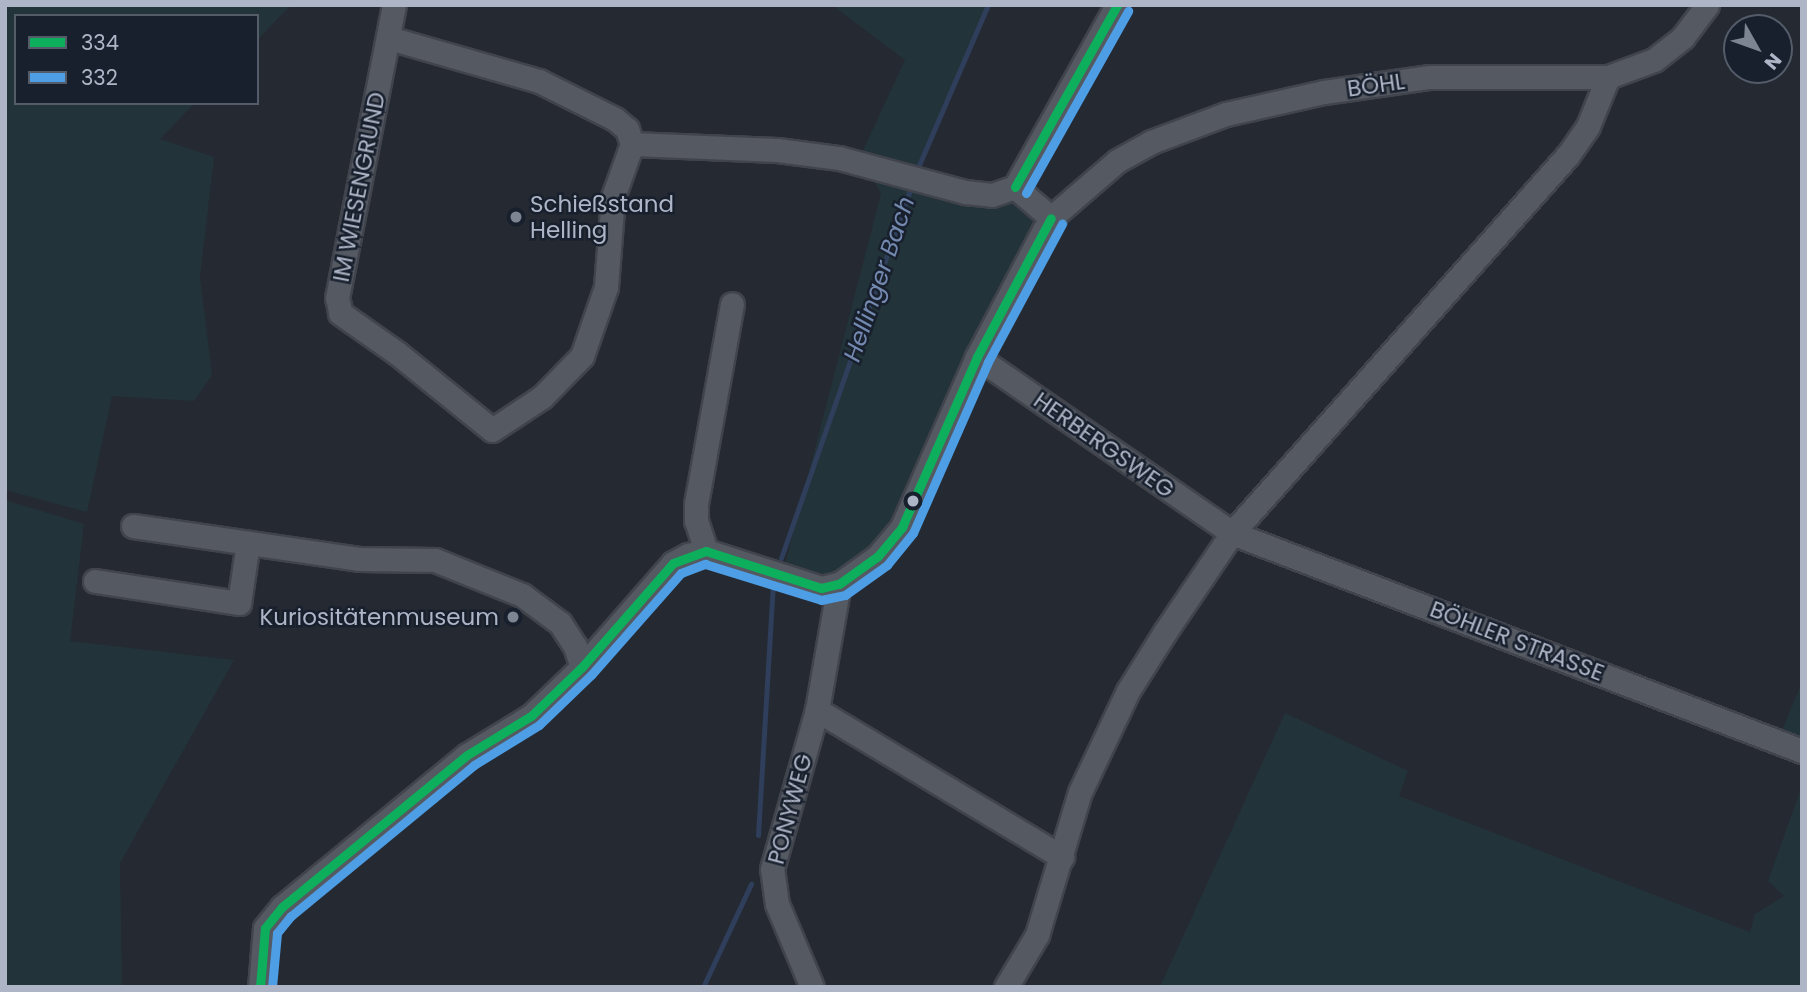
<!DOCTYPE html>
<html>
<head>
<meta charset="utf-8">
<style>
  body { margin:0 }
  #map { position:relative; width:1807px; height:992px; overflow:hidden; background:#252932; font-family:Poppins,sans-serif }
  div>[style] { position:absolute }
  .green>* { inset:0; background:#223339 }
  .stream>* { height:5px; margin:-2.5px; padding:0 2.5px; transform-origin:2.5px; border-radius:2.5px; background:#2f3e5b }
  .roads { filter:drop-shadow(2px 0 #41444c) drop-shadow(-2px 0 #41444c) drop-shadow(0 2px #41444c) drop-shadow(0 -2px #41444c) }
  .minor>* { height:23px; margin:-11.5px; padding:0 11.5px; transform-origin:11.5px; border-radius:11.5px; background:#545962 }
  .bus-1>* { height:9px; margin:-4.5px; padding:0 4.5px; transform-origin:4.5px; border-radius:4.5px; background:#0daf5c }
  .bus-2>* { height:9px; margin:-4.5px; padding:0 4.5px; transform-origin:4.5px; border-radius:4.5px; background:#4d9ee5 }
  .dots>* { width:19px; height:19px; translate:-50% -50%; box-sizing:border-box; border:4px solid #18202d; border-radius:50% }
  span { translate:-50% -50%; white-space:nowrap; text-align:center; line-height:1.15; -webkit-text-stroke:5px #18202d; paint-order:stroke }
  .street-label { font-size:23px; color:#adb5c6 }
  .poi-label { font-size:23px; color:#adb5c6 }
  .left { translate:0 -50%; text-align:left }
  .right { translate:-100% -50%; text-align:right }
  .water-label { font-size:24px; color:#7489b0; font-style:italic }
  .frame { position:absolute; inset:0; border:7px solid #adb5c6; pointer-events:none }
  .legend { position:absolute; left:14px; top:14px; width:245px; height:91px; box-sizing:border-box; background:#18202d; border:2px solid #545c6a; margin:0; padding:9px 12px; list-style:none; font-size:21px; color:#adb5c6 }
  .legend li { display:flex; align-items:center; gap:14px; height:35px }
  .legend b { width:35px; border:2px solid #545c6a }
  .north { position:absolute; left:1723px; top:14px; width:70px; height:70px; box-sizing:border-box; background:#18202d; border:2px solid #545c6a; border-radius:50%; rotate:130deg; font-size:19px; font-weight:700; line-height:28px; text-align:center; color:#adb5c6 }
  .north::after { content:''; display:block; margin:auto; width:24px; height:32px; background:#7d8492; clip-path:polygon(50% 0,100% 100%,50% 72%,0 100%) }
</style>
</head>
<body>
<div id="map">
  <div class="green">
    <i style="clip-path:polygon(5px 5px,291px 5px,257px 40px,257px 16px,16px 16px,16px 103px,195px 103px,160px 139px,214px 157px,200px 277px,212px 375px,194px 401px,112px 396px,87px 512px,5px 490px)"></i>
    <i style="clip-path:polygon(832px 5px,989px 5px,915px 171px,861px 155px,905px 60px)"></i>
    <i style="clip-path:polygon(872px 177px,1013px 200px,1042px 221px,903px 508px,873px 553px,835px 579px,783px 572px,881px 194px)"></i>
    <i style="clip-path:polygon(5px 500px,84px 524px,70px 641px,234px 660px,120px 863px,122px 987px,5px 987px)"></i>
    <i style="clip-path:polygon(1802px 682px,1802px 751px,1780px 735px)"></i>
    <i style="clip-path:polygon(1285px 713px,1408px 771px,1399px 796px,1750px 932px,1755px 914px,1784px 896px,1768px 881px,1802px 786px,1802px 987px,1160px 987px)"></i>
  </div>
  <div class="stream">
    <i style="left:916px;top:172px;width:182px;rotate:-66.7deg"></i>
    <i style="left:781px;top:558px;width:396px;rotate:-70.7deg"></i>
    <i style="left:758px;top:835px;width:249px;rotate:-86.6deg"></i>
    <i style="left:703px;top:987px;width:114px;rotate:-65deg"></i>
  </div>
  <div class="roads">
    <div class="minor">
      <i style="left:394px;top:5px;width:298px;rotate:101deg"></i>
      <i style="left:337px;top:298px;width:8px;rotate:76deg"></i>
      <i style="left:339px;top:306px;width:7px;rotate:82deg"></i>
      <i style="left:340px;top:313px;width:70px;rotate:35.1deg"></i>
      <i style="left:397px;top:353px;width:122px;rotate:39deg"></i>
      <i style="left:492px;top:430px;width:60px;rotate:-33.4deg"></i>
      <i style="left:542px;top:397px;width:57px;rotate:-45.7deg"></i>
      <i style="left:582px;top:356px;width:73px;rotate:-70.8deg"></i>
      <i style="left:606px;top:287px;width:90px;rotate:-85.6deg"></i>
      <i style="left:613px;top:197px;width:56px;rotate:-70.3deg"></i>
      <i style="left:389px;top:38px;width:156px;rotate:16deg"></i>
      <i style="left:539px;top:81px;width:85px;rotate:26.6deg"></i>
      <i style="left:615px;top:119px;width:16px;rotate:40deg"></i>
      <i style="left:627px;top:129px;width:16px;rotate:72deg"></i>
      <i style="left:632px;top:144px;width:145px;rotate:2.4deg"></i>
      <i style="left:777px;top:150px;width:63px;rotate:7.4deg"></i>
      <i style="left:839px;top:158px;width:131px;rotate:15.1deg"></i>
      <i style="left:965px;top:192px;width:27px;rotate:6deg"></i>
      <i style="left:992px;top:195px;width:24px;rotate:-19deg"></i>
      <i style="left:1015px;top:187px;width:209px;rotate:-60.7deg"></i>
      <i style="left:1015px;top:187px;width:48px;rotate:40.7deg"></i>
      <i style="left:977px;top:357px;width:310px;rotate:34.6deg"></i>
      <i style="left:1232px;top:533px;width:610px;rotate:20.93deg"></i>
      <i style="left:133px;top:526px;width:228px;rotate:8.3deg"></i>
      <i style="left:359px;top:559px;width:76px;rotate:0.8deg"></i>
      <i style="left:435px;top:560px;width:94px;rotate:21.9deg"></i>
      <i style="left:522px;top:595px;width:47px;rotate:36.4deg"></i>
      <i style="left:560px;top:623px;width:27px;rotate:57deg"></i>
      <i style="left:575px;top:646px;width:22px;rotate:72deg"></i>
      <i style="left:706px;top:551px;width:32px;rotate:-108deg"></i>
      <i style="left:696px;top:521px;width:17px;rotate:-90deg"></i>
      <i style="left:696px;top:504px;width:203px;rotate:-79.8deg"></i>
      <i style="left:95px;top:581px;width:146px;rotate:8.7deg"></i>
      <i style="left:239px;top:603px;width:61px;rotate:-81.5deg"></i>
      <i style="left:817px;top:710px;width:286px;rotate:31deg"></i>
      <i style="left:260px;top:987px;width:59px;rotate:-85.2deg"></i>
      <i style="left:265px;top:928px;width:27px;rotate:-51deg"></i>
      <i style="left:282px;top:907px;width:239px;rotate:-39.4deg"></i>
      <i style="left:467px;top:755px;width:75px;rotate:-31.4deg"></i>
      <i style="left:531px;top:716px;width:71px;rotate:-43.9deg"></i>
      <i style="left:582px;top:667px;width:138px;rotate:-48.8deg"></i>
      <i style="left:673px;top:563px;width:17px;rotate:-28deg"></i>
      <i style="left:688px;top:555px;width:18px;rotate:-13deg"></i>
      <i style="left:706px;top:551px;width:121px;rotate:17.8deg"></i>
      <i style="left:821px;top:588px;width:18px;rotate:-13deg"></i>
      <i style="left:839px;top:584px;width:48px;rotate:-35.7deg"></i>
      <i style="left:878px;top:556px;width:38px;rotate:-50deg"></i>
      <i style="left:902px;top:527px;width:186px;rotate:-66.2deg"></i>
      <i style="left:977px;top:357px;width:144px;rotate:-62.2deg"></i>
      <i style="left:1044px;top:230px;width:14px;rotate:-60deg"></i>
      <i style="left:1051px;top:218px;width:87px;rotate:-40.8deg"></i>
      <i style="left:1117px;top:161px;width:39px;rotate:-29deg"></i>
      <i style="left:1151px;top:142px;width:80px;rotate:-20.5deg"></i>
      <i style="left:1226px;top:114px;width:100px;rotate:-12.7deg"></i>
      <i style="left:1324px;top:92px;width:107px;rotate:-8.1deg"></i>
      <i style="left:1430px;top:77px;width:178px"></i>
      <i style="left:1608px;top:77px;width:49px;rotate:-20.3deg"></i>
      <i style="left:1654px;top:60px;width:37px;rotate:-38deg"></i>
      <i style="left:1683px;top:37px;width:40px;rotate:-53deg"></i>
      <i style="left:812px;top:987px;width:90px;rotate:-112.9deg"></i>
      <i style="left:777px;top:904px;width:35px;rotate:-98deg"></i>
      <i style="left:772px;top:869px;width:165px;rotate:-74.2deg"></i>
      <i style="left:817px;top:710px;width:128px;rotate:-80.1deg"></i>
      <i style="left:1006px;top:987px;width:61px;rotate:-59.2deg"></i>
      <i style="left:1037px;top:935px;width:149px;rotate:-73.3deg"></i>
      <i style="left:1080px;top:792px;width:112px;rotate:-64.6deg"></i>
      <i style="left:1128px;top:691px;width:70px;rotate:-57.9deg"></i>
      <i style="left:1165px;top:632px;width:120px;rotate:-55.9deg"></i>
      <i style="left:1232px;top:533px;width:506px;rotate:-48.37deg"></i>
      <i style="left:1568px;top:155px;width:35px;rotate:-55deg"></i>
      <i style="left:1588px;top:126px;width:53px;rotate:-67.8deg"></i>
    </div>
  </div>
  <div class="bus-1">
    <i style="left:1015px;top:187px;width:209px;rotate:-60.7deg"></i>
    <i style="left:260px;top:987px;width:59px;rotate:-85.2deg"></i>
    <i style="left:265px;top:928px;width:27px;rotate:-51deg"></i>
    <i style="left:282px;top:907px;width:239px;rotate:-39.4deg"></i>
    <i style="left:467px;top:755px;width:75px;rotate:-31.4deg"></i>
    <i style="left:531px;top:716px;width:71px;rotate:-43.9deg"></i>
    <i style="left:582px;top:667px;width:138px;rotate:-48.8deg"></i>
    <i style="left:673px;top:563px;width:35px;rotate:-20deg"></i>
    <i style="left:706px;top:551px;width:121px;rotate:17.8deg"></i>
    <i style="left:821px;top:588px;width:18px;rotate:-13deg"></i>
    <i style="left:839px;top:584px;width:48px;rotate:-35.7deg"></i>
    <i style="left:878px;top:556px;width:38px;rotate:-50deg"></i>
    <i style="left:902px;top:527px;width:186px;rotate:-66.2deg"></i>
    <i style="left:977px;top:357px;width:157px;rotate:-62deg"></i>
  </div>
  <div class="bus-2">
    <i style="left:1026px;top:193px;width:209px;rotate:-60.7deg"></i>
    <i style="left:272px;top:987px;width:54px;rotate:-84.7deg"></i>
    <i style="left:277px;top:933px;width:22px;rotate:-51deg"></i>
    <i style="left:291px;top:916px;width:237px;rotate:-39.5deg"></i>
    <i style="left:474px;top:765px;width:76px;rotate:-31.6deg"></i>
    <i style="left:539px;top:725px;width:72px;rotate:-43.9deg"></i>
    <i style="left:591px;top:675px;width:136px;rotate:-48.6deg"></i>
    <i style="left:681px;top:573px;width:26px;rotate:-21deg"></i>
    <i style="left:705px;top:564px;width:121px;rotate:17.2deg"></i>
    <i style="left:821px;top:600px;width:25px;rotate:-12deg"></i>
    <i style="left:845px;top:595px;width:52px;rotate:-35.5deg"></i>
    <i style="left:887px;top:565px;width:41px;rotate:-50.9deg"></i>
    <i style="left:913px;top:533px;width:187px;rotate:-66.3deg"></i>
    <i style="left:988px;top:362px;width:157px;rotate:-61.8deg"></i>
  </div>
  <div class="dots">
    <i style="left:516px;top:217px;background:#7d8492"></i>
    <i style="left:913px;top:501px;background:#adb5c6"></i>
    <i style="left:513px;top:617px;background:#7d8492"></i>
  </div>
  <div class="street-label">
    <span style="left:1376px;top:85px;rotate:-8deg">BÖHL</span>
    <span style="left:359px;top:187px;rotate:-79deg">IM WIESENGRUND</span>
    <span style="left:1104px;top:445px;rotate:35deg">HERBERGSWEG</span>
    <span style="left:1517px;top:641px;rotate:21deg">BÖHLER STRASSE</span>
    <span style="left:790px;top:809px;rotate:-75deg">PONYWEG</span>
  </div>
  <div class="poi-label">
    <span class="left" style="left:530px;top:217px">Schießstand<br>Helling</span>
    <span class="right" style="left:499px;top:617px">Kuriositätenmuseum</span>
  </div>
  <div class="water-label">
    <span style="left:879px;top:279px;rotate:-71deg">Hellinger Bach</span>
  </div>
  <div class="frame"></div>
  <ul class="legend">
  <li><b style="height:9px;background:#0daf5c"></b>334</li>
  <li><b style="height:9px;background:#4d9ee5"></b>332</li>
  </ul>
  <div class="north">N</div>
</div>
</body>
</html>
